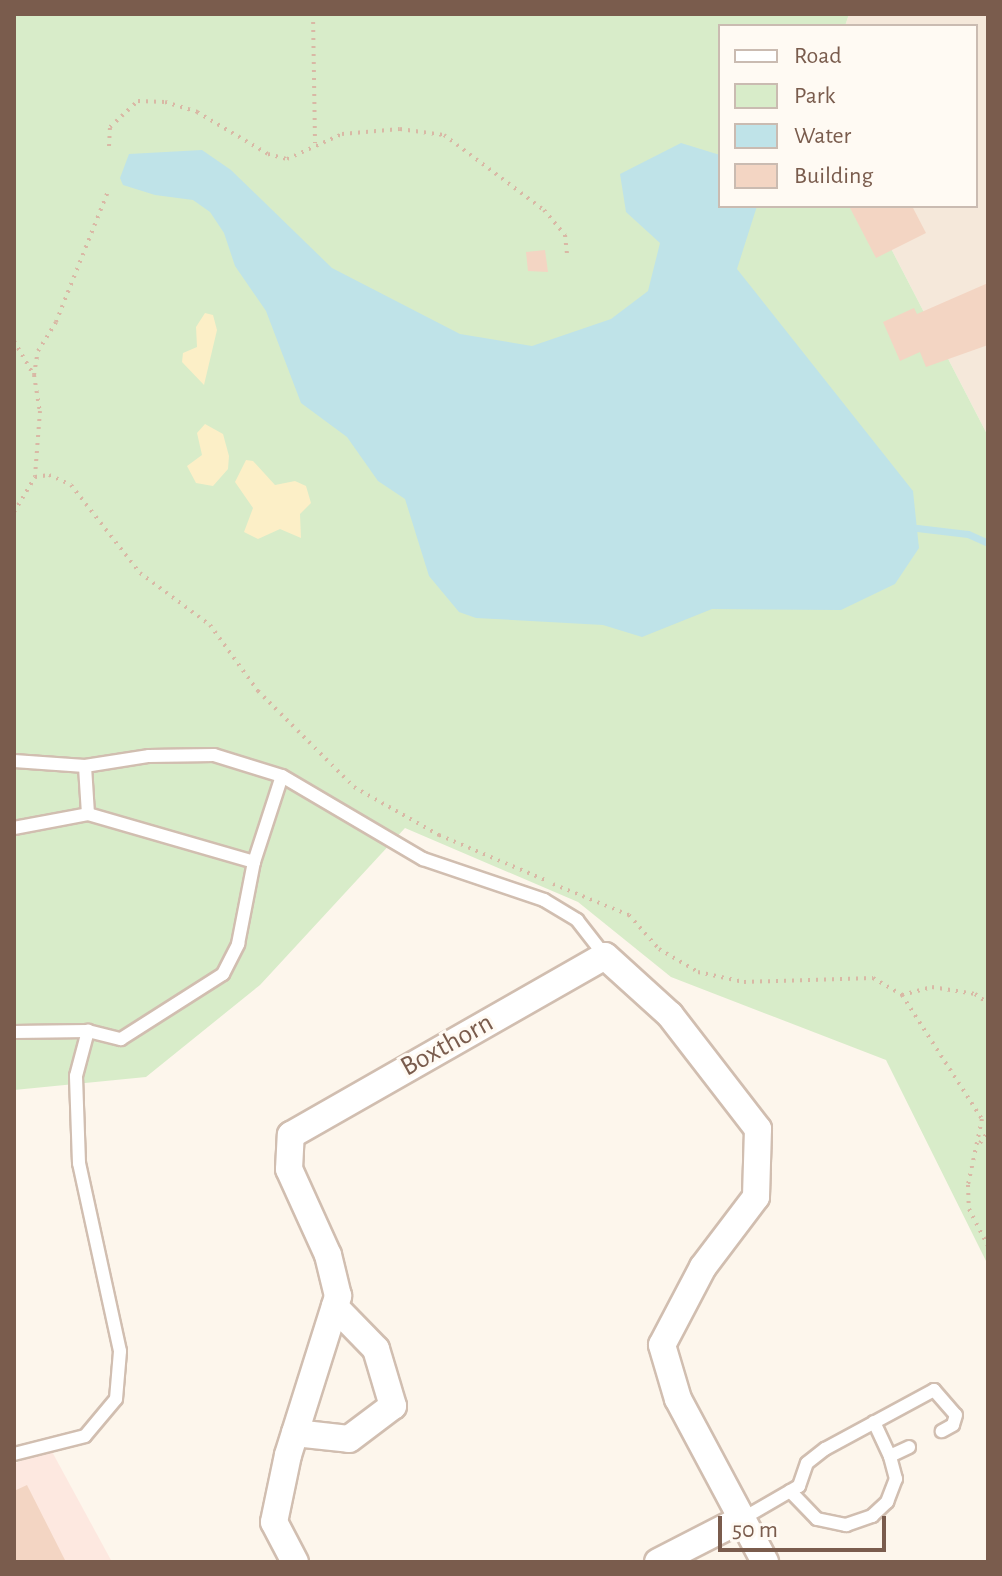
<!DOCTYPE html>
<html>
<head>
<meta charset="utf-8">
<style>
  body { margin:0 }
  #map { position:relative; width:1002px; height:1576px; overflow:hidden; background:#fdf6ec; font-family:"Alegreya Sans",sans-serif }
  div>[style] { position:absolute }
  .residential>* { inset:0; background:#f5e8da }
  .commercial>* { inset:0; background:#fde8e0 }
  .green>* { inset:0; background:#d8ecc9 }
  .sand>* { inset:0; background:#fcefc7 }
  .water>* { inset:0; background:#bfe3e8 }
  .stream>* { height:7px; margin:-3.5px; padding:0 3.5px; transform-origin:3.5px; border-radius:3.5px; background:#bfe3e8 }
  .building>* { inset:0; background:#f3d5c3 }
  .path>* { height:4px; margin-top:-2px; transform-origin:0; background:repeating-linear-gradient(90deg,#d9b8a5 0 2px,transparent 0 8px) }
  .roads { filter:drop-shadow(2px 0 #d1beb0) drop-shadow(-2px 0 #d1beb0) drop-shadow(0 2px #d1beb0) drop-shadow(0 -2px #d1beb0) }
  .lane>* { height:12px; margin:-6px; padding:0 6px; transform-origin:6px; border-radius:6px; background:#fff }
  .street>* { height:26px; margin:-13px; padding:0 13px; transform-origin:13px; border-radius:13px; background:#fff }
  span { translate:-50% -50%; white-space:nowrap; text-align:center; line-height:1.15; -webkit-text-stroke:6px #fffaf3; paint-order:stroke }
  .street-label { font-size:28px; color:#7a5c4d }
  .frame { position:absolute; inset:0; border:16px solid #7a5c4d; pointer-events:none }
  .legend { position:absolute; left:718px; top:24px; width:260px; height:184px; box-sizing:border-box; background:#fffaf3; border:2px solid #cabbb1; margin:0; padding:10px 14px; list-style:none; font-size:24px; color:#7a5c4d }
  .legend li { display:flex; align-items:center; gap:16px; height:40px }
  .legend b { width:40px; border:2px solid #cabbb1 }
  .scale { position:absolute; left:718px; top:1516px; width:168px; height:36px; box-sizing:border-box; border:4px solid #7a5c4d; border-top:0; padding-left:10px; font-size:24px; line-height:28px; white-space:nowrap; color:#7a5c4d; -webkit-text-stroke:6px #fffaf3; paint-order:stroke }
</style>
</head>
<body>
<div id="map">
  <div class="residential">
    <i style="clip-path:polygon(849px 14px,988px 14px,988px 436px,869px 206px,976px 206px,976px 26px,845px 26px)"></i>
  </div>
  <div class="commercial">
    <i style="clip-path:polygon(50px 1448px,112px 1562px,14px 1562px,14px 1464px)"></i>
  </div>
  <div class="green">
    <i style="clip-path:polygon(14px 14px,849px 14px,845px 26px,720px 26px,720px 206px,869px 206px,988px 436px,988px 1265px,886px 1060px,671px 977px,578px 902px,405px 828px,260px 985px,146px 1077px,14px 1090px)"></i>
  </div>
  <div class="sand">
    <i style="clip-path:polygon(205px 313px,213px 315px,217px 330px,204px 385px,182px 362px,183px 353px,197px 347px,196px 327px)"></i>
    <i style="clip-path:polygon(205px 424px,223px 434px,229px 456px,228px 469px,213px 486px,196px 483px,187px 466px,202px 455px,197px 433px)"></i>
    <i style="clip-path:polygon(246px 460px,253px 461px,275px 485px,295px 481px,306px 486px,311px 503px,300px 514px,301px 538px,280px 529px,258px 539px,244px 532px,253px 508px,235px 482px)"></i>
  </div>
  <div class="water">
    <i style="clip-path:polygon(681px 143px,720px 155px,720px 206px,757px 206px,737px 269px,913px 491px,919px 548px,895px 584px,841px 610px,712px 609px,642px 637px,603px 625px,476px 618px,459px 612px,429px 576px,405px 499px,378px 481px,347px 437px,301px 403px,266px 311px,235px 266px,224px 233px,210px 212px,193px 200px,155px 195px,123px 185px,120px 178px,129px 154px,202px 150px,231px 170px,332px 268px,460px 334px,532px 346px,611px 319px,648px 291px,660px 243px,626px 212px,620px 174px)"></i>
  </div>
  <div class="stream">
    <i style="left:917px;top:528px;width:51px;rotate:6.7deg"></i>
    <i style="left:968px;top:534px;width:22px;rotate:24deg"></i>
  </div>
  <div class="building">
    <i style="clip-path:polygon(849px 206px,912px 206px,926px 233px,876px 258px)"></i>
    <i style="clip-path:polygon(545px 250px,548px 272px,528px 271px,526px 252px)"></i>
    <i style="clip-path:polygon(988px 283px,988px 345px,926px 367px,920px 352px,900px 361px,883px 322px,914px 308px,917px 314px)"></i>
    <i style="clip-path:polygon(27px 1485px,66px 1562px,14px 1562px,14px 1491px)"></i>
  </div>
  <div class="path">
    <i style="left:313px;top:14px;width:129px;rotate:89.1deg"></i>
    <i style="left:109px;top:146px;width:19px;rotate:-87deg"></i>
    <i style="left:110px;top:127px;width:38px;rotate:-43deg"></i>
    <i style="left:138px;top:101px;width:27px;rotate:2deg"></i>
    <i style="left:165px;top:102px;width:34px;rotate:17deg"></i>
    <i style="left:197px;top:112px;width:82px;rotate:30.6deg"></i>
    <i style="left:268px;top:154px;width:20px;rotate:15deg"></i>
    <i style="left:287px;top:159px;width:60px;rotate:-24.4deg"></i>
    <i style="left:342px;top:134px;width:58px;rotate:-4.9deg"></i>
    <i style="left:400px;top:129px;width:44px;rotate:7.8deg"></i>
    <i style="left:444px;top:135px;width:125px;rotate:36.9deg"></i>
    <i style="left:544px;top:210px;width:33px;rotate:50deg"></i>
    <i style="left:565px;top:235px;width:19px;rotate:84deg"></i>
    <i style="left:14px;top:341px;width:39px;rotate:60deg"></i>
    <i style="left:34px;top:375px;width:36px;rotate:81deg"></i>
    <i style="left:40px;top:411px;width:65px;rotate:94.4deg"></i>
    <i style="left:34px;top:375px;width:24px;rotate:-81deg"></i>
    <i style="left:38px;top:351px;width:34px;rotate:-58deg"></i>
    <i style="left:56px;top:322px;width:141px;rotate:-68.3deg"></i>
    <i style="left:14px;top:512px;width:41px;rotate:-59deg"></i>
    <i style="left:35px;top:477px;width:14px;rotate:-8deg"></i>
    <i style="left:49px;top:475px;width:24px;rotate:24deg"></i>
    <i style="left:71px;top:485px;width:112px;rotate:51.9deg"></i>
    <i style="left:140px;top:573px;width:87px;rotate:36.6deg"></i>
    <i style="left:210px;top:625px;width:82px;rotate:54deg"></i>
    <i style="left:258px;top:691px;width:136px;rotate:45deg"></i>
    <i style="left:354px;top:787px;width:98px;rotate:29.5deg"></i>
    <i style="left:439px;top:835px;width:115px;rotate:23deg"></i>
    <i style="left:553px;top:884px;width:82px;rotate:22.2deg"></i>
    <i style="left:629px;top:915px;width:45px;rotate:48.6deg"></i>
    <i style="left:659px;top:949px;width:45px;rotate:30.5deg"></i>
    <i style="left:698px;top:972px;width:47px;rotate:12.3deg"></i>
    <i style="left:744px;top:982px;width:129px;rotate:-1.8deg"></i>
    <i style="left:873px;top:978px;width:34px;rotate:30deg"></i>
    <i style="left:902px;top:995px;width:148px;rotate:57.2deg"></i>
    <i style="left:982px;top:1119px;width:67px;rotate:102deg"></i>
    <i style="left:968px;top:1185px;width:24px;rotate:88deg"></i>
    <i style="left:969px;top:1209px;width:42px;rotate:62.8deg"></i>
    <i style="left:902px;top:995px;width:31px;rotate:-15deg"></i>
    <i style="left:932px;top:987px;width:44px;rotate:9.2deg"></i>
    <i style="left:975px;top:994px;width:16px;rotate:35deg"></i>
    <i style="left:980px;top:1143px;width:14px;rotate:-54deg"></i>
  </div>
  <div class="roads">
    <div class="lane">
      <i style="left:14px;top:761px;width:71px;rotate:4deg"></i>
      <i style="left:85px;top:766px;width:65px;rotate:-8.9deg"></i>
      <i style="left:149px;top:756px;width:65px;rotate:-0.9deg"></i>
      <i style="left:214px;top:755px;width:71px;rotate:17.2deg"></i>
      <i style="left:282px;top:776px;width:164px;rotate:30.5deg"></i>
      <i style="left:423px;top:859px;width:128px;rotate:18.7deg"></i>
      <i style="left:544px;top:900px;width:39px;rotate:31deg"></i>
      <i style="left:577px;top:920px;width:46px;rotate:52.1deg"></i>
      <i style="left:88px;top:814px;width:173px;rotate:16.1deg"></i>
      <i style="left:14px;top:828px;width:75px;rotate:-10.7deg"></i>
      <i style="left:88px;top:814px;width:48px;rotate:-93.6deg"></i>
      <i style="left:14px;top:1032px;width:74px;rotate:-0.8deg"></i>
      <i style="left:88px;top:1031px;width:34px;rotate:14deg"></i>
      <i style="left:121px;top:1039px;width:121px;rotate:-32.5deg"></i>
      <i style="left:223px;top:974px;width:34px;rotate:-63deg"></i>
      <i style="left:238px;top:944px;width:84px;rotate:-79deg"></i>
      <i style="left:254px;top:862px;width:90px;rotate:-72deg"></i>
      <i style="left:874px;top:1422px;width:38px;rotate:65deg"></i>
      <i style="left:890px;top:1456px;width:21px;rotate:-25deg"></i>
      <i style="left:14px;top:1454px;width:73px;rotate:-14.2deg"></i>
      <i style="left:85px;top:1436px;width:48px;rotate:-50deg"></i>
      <i style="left:116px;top:1399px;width:48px;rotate:-85.2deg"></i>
      <i style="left:120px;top:1351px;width:192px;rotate:-102.3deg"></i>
      <i style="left:79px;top:1163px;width:87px;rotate:-92deg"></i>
      <i style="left:76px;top:1076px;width:47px;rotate:-75.1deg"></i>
      <i style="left:790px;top:1491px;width:39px;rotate:46deg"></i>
      <i style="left:817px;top:1519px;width:30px;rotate:12deg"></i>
      <i style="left:846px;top:1525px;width:28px;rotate:-19deg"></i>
      <i style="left:872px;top:1516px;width:21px;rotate:-43deg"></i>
      <i style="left:887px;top:1502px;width:25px;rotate:-69deg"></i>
      <i style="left:896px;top:1479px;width:24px;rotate:-105deg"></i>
      <i style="left:742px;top:1519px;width:66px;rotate:-30.1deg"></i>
      <i style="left:799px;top:1486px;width:24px;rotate:-71deg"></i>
      <i style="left:807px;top:1463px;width:23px;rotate:-38deg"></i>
      <i style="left:825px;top:1449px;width:124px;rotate:-28.4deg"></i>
      <i style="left:934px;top:1390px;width:33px;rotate:49deg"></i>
      <i style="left:956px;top:1415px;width:10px;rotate:107deg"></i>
      <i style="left:953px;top:1425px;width:13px;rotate:151deg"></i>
    </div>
    <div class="street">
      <i style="left:295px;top:1433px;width:54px;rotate:6.3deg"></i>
      <i style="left:349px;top:1439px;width:55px;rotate:-36.9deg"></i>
      <i style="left:393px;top:1406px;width:59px;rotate:-106.6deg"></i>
      <i style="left:376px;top:1349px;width:59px;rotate:-134.3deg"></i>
      <i style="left:295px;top:1562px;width:45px;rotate:-117.7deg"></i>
      <i style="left:274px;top:1522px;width:68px;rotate:-78.2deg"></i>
      <i style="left:288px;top:1455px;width:167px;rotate:-72.5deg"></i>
      <i style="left:338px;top:1296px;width:42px;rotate:-103.7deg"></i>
      <i style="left:328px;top:1255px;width:94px;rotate:-114.4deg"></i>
      <i style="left:289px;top:1169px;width:34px;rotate:-87deg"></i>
      <i style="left:291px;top:1135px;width:361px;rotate:-29.7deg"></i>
      <i style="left:605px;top:956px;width:88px;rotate:42.2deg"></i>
      <i style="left:670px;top:1015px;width:144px;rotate:52.3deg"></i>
      <i style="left:758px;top:1129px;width:68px;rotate:91.7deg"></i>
      <i style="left:756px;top:1197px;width:88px;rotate:127.1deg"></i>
      <i style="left:703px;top:1267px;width:88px;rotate:117.7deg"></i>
      <i style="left:662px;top:1345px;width:56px;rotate:73.5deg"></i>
      <i style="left:678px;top:1399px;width:185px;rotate:61.9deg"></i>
      <i style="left:658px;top:1562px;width:94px;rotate:-27.1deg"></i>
    </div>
  </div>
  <div class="street-label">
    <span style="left:447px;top:1045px;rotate:-29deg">Boxthorn</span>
  </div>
  <div class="frame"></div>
  <ul class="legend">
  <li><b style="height:10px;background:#fff"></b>Road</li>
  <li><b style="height:22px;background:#d8ecc9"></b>Park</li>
  <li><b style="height:22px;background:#bfe3e8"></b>Water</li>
  <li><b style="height:22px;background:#f3d5c3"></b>Building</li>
  </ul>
  <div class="scale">50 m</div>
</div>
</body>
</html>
